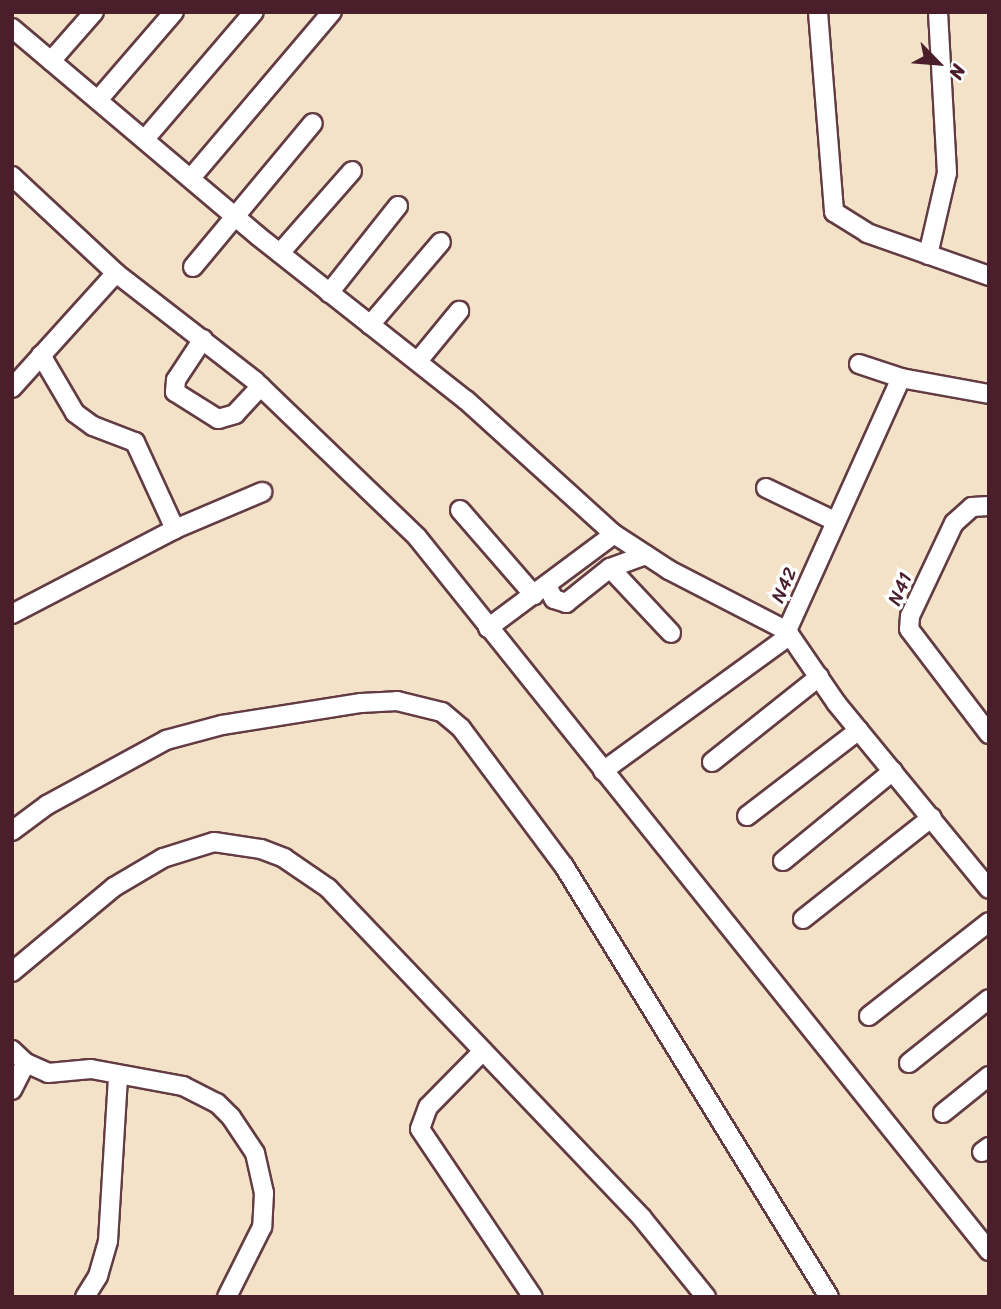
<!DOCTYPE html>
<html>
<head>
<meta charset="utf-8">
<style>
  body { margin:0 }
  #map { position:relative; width:1001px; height:1309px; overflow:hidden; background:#f3e2c8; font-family:Sriracha,sans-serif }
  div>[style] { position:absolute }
  .roads { filter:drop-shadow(2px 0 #633c43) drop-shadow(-2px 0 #633c43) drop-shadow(0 2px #633c43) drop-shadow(0 -2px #633c43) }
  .minor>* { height:18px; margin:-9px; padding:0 9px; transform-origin:9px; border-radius:9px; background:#fff }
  span { translate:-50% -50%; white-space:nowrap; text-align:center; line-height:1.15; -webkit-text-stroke:7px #fff; paint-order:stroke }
  .street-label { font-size:19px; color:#4a1f2b }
  .frame { position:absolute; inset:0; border:14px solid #4a1f2b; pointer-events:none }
  .north { position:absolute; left:903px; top:28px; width:70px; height:70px; -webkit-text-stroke:5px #fff; paint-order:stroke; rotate:115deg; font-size:19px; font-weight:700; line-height:28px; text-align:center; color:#4a1f2b }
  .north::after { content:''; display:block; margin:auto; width:24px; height:32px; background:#4a1f2b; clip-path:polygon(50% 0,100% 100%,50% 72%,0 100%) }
</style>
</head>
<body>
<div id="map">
  <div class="roads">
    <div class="minor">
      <i style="left:818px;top:12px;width:201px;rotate:85.4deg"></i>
      <i style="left:834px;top:212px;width:39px;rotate:32deg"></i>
      <i style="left:867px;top:233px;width:129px;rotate:19.4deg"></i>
      <i style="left:12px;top:28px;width:322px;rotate:40.2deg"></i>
      <i style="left:258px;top:236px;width:265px;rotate:38.3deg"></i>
      <i style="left:466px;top:400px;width:200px;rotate:42.2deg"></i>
      <i style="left:614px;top:534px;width:66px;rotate:33.2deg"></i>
      <i style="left:669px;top:570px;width:133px;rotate:27.3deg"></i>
      <i style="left:51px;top:61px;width:65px;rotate:-48.7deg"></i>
      <i style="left:98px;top:100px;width:116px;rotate:-49.2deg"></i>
      <i style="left:145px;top:139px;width:167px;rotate:-49.4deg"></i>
      <i style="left:12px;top:176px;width:142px;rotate:43deg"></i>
      <i style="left:116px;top:273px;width:176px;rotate:37.8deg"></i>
      <i style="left:255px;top:381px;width:225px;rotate:43.9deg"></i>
      <i style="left:417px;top:537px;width:915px;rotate:51.3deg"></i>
      <i style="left:191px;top:178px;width:218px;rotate:-49.7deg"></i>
      <i style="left:280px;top:253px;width:109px;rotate:-48.7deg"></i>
      <i style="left:928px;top:255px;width:84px;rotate:-77deg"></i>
      <i style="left:947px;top:173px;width:161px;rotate:-93.2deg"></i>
      <i style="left:193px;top:267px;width:187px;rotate:-50.2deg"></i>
      <i style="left:329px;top:293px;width:111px;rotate:-51.6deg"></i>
      <i style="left:370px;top:325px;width:109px;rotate:-49.5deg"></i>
      <i style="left:203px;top:339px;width:49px;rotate:123.4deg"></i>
      <i style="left:176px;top:380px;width:12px;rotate:95deg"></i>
      <i style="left:175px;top:392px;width:51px;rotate:32.1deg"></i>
      <i style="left:218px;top:419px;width:18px;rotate:-16deg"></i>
      <i style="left:235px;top:414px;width:38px;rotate:-47deg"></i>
      <i style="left:41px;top:355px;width:67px;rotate:59.6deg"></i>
      <i style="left:75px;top:413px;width:22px;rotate:36deg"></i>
      <i style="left:93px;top:426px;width:45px;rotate:20.9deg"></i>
      <i style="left:135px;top:442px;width:96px;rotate:65.3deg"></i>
      <i style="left:418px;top:361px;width:65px;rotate:-50.6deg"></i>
      <i style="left:859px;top:364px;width:44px;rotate:18.4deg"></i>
      <i style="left:12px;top:388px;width:155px;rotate:-47.9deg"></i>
      <i style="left:989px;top:394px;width:89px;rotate:-169.7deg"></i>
      <i style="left:901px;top:378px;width:277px;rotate:114.3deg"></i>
      <i style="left:787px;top:631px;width:88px;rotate:55.6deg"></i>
      <i style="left:837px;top:704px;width:239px;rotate:50.6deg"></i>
      <i style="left:766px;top:488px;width:76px;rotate:25.6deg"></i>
      <i style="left:989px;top:506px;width:17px;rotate:177deg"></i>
      <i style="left:972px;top:507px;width:24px;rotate:138deg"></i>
      <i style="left:954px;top:523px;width:103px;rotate:115.3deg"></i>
      <i style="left:910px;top:616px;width:13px;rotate:94deg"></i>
      <i style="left:909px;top:629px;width:132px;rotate:52.7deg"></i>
      <i style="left:460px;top:510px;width:113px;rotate:49deg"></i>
      <i style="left:610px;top:568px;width:89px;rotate:46.8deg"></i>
      <i style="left:547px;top:586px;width:15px;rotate:62deg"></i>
      <i style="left:554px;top:599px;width:13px;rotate:18deg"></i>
      <i style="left:566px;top:603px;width:56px;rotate:-38.5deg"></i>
      <i style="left:610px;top:568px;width:38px;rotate:-20deg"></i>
      <i style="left:12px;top:614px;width:184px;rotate:-27.5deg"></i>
      <i style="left:175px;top:529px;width:95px;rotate:-23deg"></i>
      <i style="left:488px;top:628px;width:157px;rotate:-36.7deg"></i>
      <i style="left:712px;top:762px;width:137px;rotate:-38.5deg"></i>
      <i style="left:603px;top:771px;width:231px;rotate:-36deg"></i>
      <i style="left:747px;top:816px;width:141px;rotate:-37.5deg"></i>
      <i style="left:12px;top:831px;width:44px;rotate:-36.6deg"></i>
      <i style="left:47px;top:805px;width:136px;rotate:-28.6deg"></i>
      <i style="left:166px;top:740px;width:58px;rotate:-15deg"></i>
      <i style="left:222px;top:725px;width:141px;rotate:-9deg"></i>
      <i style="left:361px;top:703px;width:36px;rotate:-3deg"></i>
      <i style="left:397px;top:701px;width:46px;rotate:13.7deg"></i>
      <i style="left:442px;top:712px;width:25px;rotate:40deg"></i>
      <i style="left:461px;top:728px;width:172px;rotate:53.3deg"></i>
      <i style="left:564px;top:866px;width:506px;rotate:58.41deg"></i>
      <i style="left:783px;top:861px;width:142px;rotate:-39.3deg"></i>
      <i style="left:803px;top:919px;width:164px;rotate:-38.3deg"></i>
      <i style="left:12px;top:972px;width:133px;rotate:-39.8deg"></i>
      <i style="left:114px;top:887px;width:57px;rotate:-30.6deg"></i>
      <i style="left:163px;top:858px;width:53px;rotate:-17.4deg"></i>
      <i style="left:214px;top:842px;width:48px;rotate:8.5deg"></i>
      <i style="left:261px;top:849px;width:25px;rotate:21deg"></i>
      <i style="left:284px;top:858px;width:53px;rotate:34.3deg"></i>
      <i style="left:328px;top:888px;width:456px;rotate:46.4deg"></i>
      <i style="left:642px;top:1218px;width:102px;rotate:51deg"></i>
      <i style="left:869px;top:1016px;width:152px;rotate:-38.1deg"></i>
      <i style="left:12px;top:1050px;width:19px;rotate:43deg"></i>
      <i style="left:26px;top:1063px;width:24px;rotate:24deg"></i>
      <i style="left:48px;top:1073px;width:43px;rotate:-5.3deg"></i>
      <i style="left:91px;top:1069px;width:94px;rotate:10.5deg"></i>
      <i style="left:183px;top:1086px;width:38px;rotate:27deg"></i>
      <i style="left:217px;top:1103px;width:20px;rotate:45deg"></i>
      <i style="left:231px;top:1117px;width:43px;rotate:56.3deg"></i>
      <i style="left:255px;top:1153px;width:41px;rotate:77.3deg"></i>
      <i style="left:264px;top:1193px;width:34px;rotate:93deg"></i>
      <i style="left:262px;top:1227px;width:78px;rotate:116.6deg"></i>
      <i style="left:483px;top:1051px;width:78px;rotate:134.5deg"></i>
      <i style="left:428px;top:1107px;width:23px;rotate:110deg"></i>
      <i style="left:420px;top:1129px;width:202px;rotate:56.1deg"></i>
      <i style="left:909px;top:1063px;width:102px;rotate:-38.7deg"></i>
      <i style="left:12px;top:1090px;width:30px;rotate:-63deg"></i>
      <i style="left:943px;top:1113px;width:59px;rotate:-38.8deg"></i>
      <i style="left:982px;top:1152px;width:9px;rotate:-36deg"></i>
      <i style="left:85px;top:1297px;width:25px;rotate:-58deg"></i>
      <i style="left:98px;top:1276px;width:36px;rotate:-74deg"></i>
      <i style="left:108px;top:1241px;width:165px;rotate:-86.5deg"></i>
    </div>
  </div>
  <div class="street-label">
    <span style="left:784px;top:585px;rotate:-66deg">N42</span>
    <span style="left:900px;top:589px;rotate:-67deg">N41</span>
  </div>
  <div class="frame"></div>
  <div class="north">N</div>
</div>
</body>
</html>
